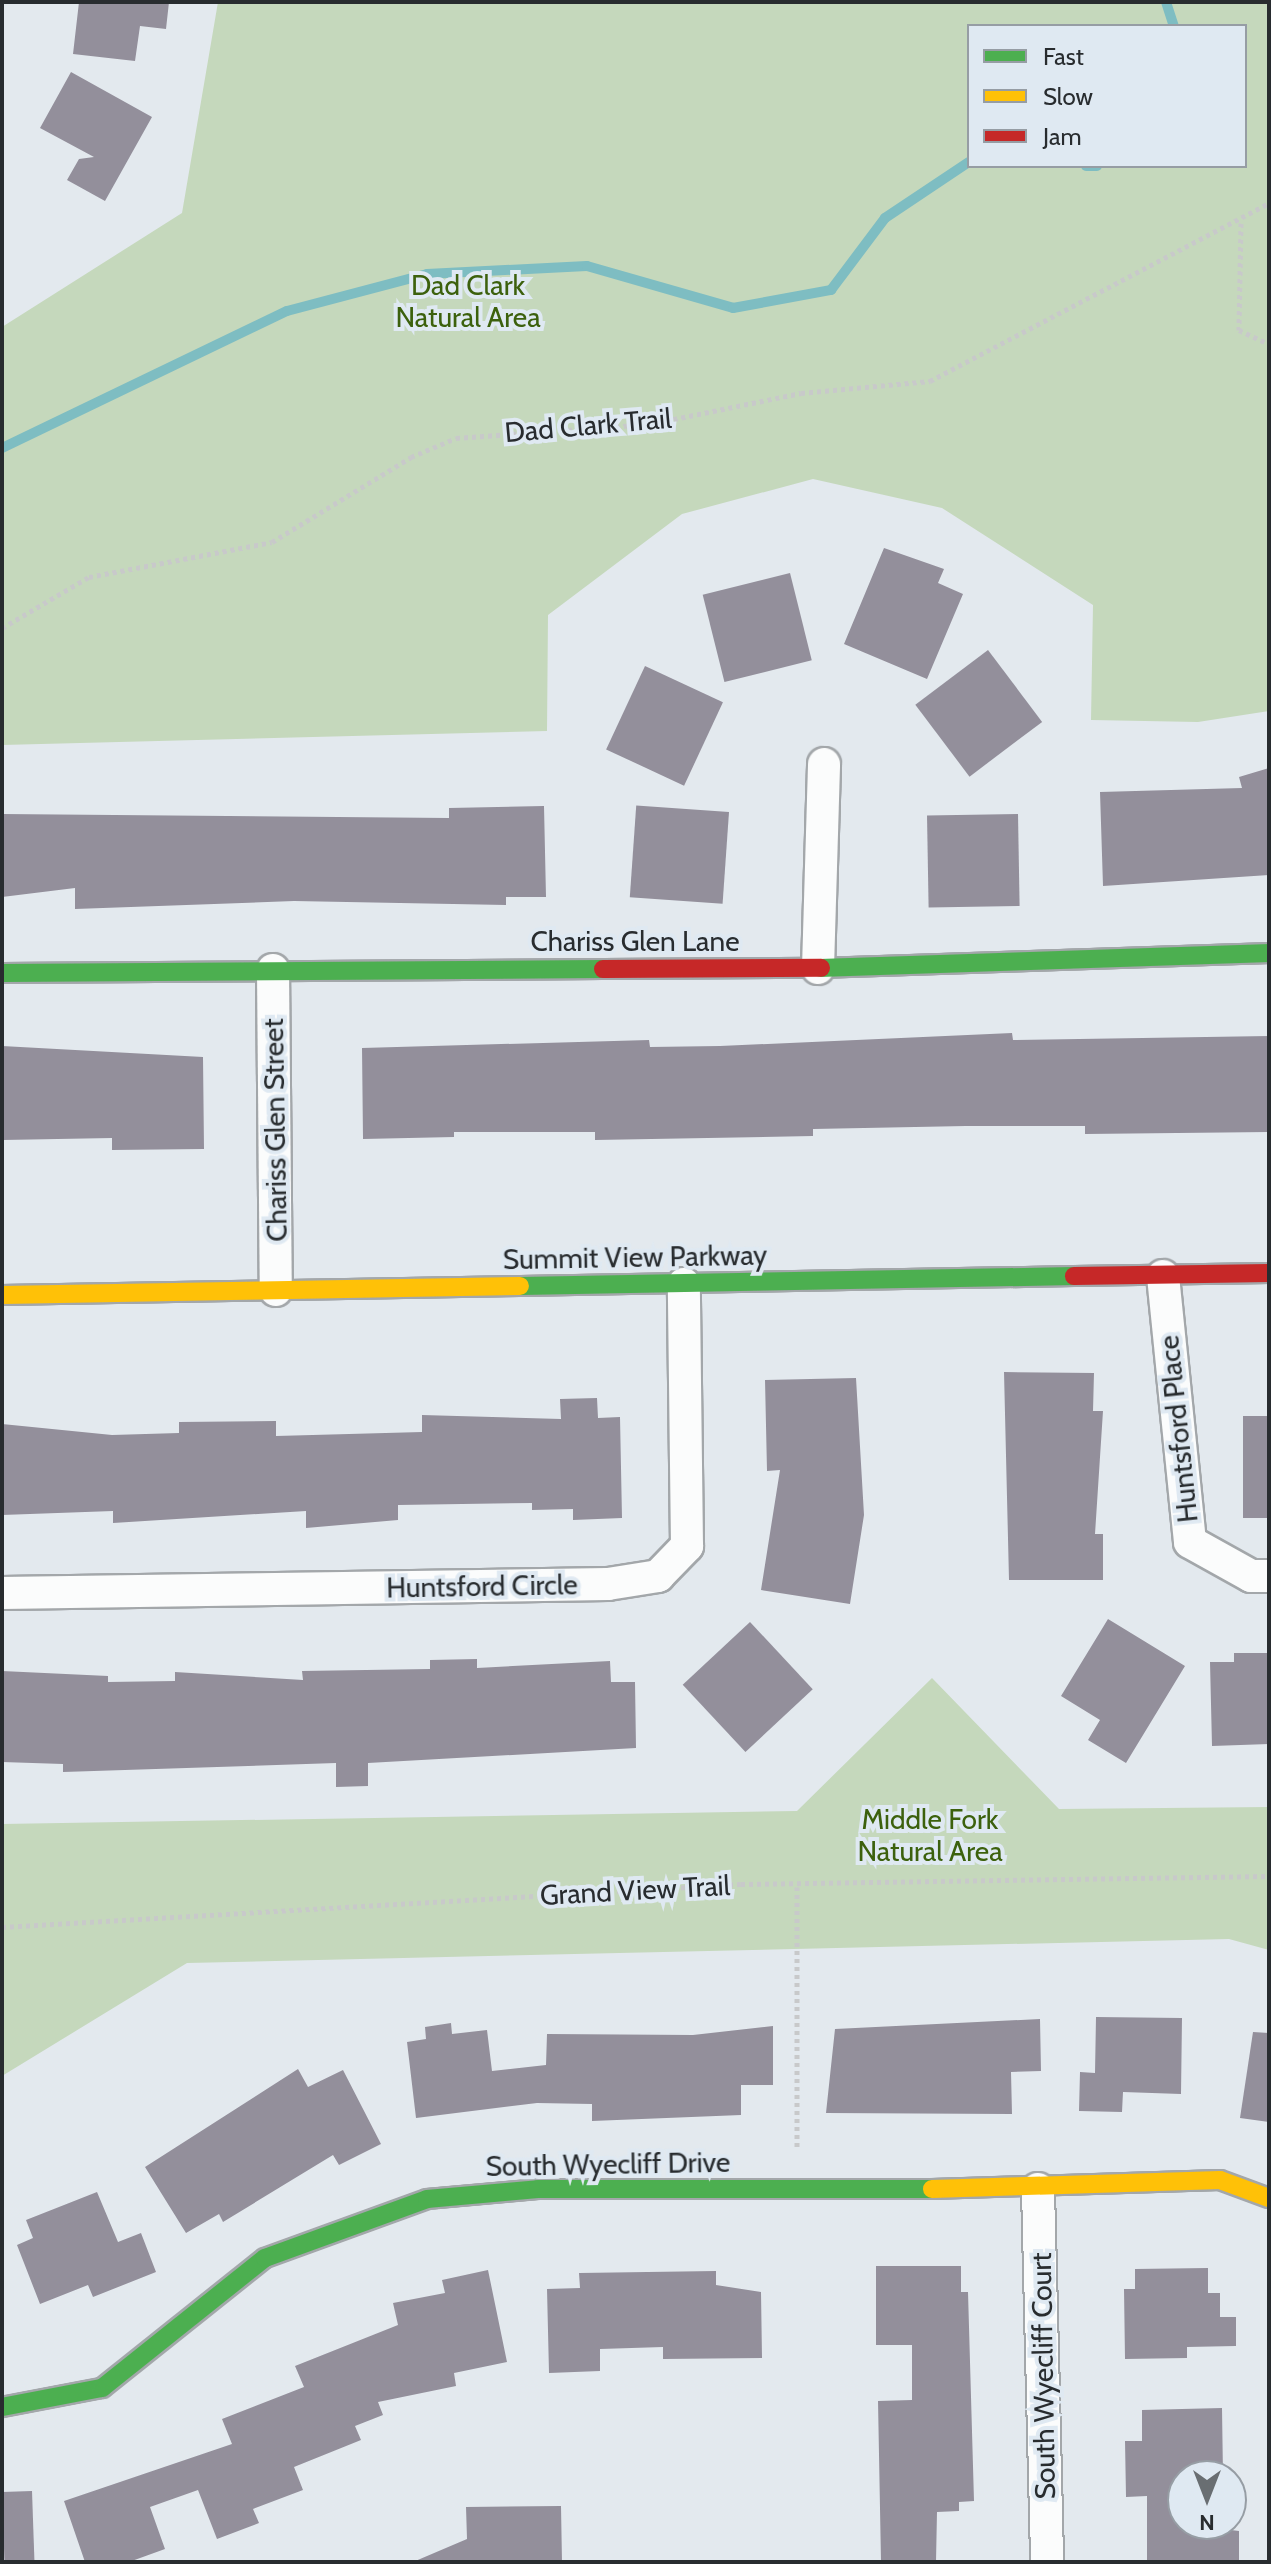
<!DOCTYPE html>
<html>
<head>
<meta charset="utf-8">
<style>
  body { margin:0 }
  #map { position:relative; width:1271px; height:2564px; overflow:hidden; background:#e3e9ee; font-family:Cabin,sans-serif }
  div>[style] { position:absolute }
  .green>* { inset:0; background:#c5d8bc }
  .stream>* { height:10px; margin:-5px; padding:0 5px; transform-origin:5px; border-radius:5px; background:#7ebdc2 }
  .building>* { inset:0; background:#938f9b; transform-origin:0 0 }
  .path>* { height:5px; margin-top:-2.5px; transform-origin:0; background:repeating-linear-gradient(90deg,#c8c9ca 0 4px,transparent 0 8px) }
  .roads { filter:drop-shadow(2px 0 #a3a7aa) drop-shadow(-2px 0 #a3a7aa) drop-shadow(0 2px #a3a7aa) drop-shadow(0 -2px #a3a7aa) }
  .street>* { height:32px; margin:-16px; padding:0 16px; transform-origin:16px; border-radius:16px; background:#fbfcfc }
  .fast>* { height:18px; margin:-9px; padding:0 9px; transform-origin:9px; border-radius:9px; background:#4caf50 }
  .slow>* { height:18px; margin:-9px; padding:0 9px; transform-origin:9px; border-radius:9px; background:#ffc107 }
  .jam>* { height:18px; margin:-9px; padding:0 9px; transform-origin:9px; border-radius:9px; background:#c62828 }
  span { translate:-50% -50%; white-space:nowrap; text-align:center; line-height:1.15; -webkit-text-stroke:8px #dfe9f2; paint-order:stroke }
  .park-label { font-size:28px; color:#3c610d }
  .street-label { font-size:28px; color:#282c2f }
  .frame { position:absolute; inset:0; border:4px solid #282c2f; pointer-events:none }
  .legend { position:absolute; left:967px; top:24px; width:280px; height:144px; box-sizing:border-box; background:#dfe9f2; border:2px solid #969da4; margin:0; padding:10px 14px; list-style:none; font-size:24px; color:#282c2f }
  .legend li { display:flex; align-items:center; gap:16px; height:40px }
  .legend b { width:40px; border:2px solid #969da4 }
  .north { position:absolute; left:1167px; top:2460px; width:80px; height:80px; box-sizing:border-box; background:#dfe9f2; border:2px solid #969da4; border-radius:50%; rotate:180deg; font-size:22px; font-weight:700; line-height:32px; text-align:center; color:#282c2f }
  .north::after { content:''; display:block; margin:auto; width:28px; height:36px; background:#696e72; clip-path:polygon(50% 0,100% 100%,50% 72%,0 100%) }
</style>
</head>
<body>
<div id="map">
  <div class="green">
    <i style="clip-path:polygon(evenodd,218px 2px,1269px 2px,1269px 711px,1198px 722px,1091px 720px,1093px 605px,942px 508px,813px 479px,682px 514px,548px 615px,547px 731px,2px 745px,2px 327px,182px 213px,218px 2px,969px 26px,1245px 26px,1245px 166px,969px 166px,969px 26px)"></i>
    <i style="clip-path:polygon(932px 1678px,1059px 1809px,1269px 1807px,1269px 1950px,1229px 1939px,187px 1963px,2px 2076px,2px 1824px,797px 1811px)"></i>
  </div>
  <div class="stream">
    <i style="left:1166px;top:2px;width:25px;rotate:72deg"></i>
    <i style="left:1086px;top:166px;width:11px"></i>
    <i style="left:2px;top:448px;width:316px;rotate:-25.7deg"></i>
    <i style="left:287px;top:311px;width:145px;rotate:-14.8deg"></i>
    <i style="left:427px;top:274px;width:160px;rotate:-2.9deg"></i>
    <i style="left:587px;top:266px;width:152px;rotate:16deg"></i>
    <i style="left:733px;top:308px;width:100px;rotate:-10.4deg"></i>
    <i style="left:831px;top:290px;width:90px;rotate:-53.1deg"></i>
    <i style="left:885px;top:218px;width:101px;rotate:-33.7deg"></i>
  </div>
  <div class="building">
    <i style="clip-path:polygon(79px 2px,169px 2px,166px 29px,140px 26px,135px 61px,73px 54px)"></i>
    <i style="clip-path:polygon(71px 72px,152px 117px,105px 201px,67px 180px,79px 159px,94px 157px,40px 128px)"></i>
    <i style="clip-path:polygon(884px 548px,944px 569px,938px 583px,963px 594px,927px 679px,844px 644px)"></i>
    <i style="left:790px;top:573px;width:90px;height:90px;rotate:76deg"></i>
    <i style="left:988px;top:650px;width:90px;height:91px;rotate:53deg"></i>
    <i style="left:645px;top:666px;width:86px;height:92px;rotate:25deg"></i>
    <i style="clip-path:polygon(1269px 768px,1269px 875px,1103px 886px,1100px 792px,1242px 788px,1239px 777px)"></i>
    <i style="clip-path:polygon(544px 806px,546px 897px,506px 897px,506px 905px,294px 901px,75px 909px,75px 888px,2px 897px,2px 814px,449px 818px,449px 808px)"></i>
    <i style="left:729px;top:812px;width:92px;height:93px;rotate:94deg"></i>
    <i style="left:1018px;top:814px;width:92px;height:91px;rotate:89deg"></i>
    <i style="clip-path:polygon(1012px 1033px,1013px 1040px,1269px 1036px,1269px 1132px,1085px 1134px,1085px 1126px,966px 1126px,813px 1129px,813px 1136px,595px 1140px,595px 1132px,454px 1132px,454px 1137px,363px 1139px,362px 1048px,649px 1040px,650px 1047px,720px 1046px)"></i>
    <i style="clip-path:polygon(2px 1046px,203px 1057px,204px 1149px,112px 1150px,112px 1138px,3px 1140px)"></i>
    <i style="clip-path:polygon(1004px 1372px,1094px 1373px,1093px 1411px,1103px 1411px,1095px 1534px,1103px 1534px,1103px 1580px,1009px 1580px)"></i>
    <i style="clip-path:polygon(856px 1378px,864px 1515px,850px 1604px,761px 1590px,780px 1470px,767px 1471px,765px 1380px)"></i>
    <i style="clip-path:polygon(597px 1398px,598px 1418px,620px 1417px,622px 1518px,573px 1520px,573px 1509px,532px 1510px,532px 1503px,398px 1505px,398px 1520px,306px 1528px,306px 1511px,113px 1523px,113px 1511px,2px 1515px,2px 1424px,112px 1435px,179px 1433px,179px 1422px,276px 1421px,276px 1436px,422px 1432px,422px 1415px,561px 1419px,560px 1399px)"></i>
    <i style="left:1269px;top:1416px;width:102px;height:26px;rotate:90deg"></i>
    <i style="clip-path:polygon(1108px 1619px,1185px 1666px,1126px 1763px,1088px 1740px,1100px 1720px,1061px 1696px)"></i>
    <i style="left:750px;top:1622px;width:92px;height:92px;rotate:47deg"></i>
    <i style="clip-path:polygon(1234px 1653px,1269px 1653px,1269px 1744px,1212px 1746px,1210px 1662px,1234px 1662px)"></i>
    <i style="clip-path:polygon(477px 1659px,477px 1668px,610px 1661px,611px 1682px,635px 1682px,636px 1748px,368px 1763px,368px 1786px,336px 1787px,336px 1763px,63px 1772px,63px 1764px,2px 1762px,2px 1671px,108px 1676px,108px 1682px,175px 1681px,175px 1672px,303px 1680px,302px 1671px,430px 1669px,430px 1660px)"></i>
    <i style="clip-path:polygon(1096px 2017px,1182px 2018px,1181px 2094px,1123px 2092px,1122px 2112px,1079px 2111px,1080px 2072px,1095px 2073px)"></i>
    <i style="clip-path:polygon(1040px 2019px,1041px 2071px,1011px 2072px,1012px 2114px,826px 2113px,835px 2029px)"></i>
    <i style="clip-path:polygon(451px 2023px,452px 2034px,487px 2030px,492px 2071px,546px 2065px,547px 2034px,693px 2035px,773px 2026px,773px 2085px,741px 2085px,741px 2115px,592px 2121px,592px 2104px,537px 2103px,416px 2118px,407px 2042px,426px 2039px,425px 2027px)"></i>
    <i style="clip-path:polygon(1253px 2032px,1269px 2033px,1269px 2122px,1240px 2118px)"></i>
    <i style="clip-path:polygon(298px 2069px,308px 2087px,343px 2070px,381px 2144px,339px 2165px,333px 2155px,223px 2222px,219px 2214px,186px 2233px,145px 2167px)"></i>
    <i style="clip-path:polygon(97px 2192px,118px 2242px,141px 2233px,156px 2272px,93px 2297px,88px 2285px,40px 2304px,17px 2245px,33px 2238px,26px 2220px)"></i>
    <i style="clip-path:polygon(876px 2266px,961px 2266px,961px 2292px,968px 2292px,974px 2501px,959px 2502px,959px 2511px,937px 2512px,936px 2562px,881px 2562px,878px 2401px,912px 2400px,912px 2345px,876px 2345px)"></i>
    <i style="clip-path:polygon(1208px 2268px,1208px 2293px,1220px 2293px,1220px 2317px,1236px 2317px,1236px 2346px,1187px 2347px,1187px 2358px,1125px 2359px,1124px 2289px,1135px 2289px,1135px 2269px)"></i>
    <i style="clip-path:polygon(488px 2270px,507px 2362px,454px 2373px,456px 2386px,378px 2402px,383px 2415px,355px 2426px,361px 2440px,294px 2467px,303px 2490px,253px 2509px,259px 2523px,217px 2539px,198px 2490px,150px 2507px,165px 2549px,129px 2562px,85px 2562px,64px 2501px,232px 2444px,222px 2419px,304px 2387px,295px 2366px,398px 2325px,393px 2303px,445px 2293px,442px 2280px)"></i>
    <i style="clip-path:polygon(716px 2271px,716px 2285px,761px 2292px,762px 2358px,663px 2359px,663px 2347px,600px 2349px,600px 2371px,549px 2373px,547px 2289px,580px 2288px,579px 2273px)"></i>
    <i style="clip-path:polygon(1222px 2408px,1223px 2476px,1183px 2476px,1183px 2524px,1239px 2531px,1239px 2562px,1147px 2562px,1147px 2496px,1126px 2497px,1125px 2441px,1142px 2441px,1142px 2410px)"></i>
    <i style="left:32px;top:2491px;width:71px;height:30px;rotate:88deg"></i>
    <i style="clip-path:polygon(561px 2506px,562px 2562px,413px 2562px,467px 2539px,466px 2507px)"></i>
  </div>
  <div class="path">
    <i style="left:1241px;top:223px;width:107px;rotate:91.1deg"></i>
    <i style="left:1239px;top:330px;width:33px;rotate:25deg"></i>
    <i style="left:2px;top:628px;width:101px;rotate:-30.4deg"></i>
    <i style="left:89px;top:577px;width:186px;rotate:-10.8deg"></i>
    <i style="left:272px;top:542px;width:163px;rotate:-31.4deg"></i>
    <i style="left:411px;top:457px;width:49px;rotate:-22.9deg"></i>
    <i style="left:456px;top:438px;width:195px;rotate:-4.1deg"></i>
    <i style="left:650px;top:424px;width:154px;rotate:-11.6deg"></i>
    <i style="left:801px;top:393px;width:130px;rotate:-5.3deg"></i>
    <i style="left:930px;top:381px;width:383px;rotate:-27.7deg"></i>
    <i style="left:797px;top:1887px;width:263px;rotate:90deg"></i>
    <i style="left:2px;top:1927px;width:740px;rotate:-3.33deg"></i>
    <i style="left:741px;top:1884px;width:528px;rotate:-0.87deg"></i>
  </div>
  <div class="roads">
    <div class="street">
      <i style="left:818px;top:968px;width:204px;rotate:-88.3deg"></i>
      <i style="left:273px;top:970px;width:320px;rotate:89.5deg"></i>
      <i style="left:1163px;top:1276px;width:267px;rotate:84.2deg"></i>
      <i style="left:1190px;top:1542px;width:70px;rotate:29.1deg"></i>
      <i style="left:1251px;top:1576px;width:18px"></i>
      <i style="left:2px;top:1593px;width:606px;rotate:-0.85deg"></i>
      <i style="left:608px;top:1584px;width:51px;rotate:-9.1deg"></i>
      <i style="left:658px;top:1576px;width:42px;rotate:-46deg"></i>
      <i style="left:687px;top:1546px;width:262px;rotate:-90.7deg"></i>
      <i style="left:1038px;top:2189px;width:373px;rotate:88.6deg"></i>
    </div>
    <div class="fast">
      <i style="left:821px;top:968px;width:448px;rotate:-1.9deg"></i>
      <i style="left:2px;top:973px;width:601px;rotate:-0.38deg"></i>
      <i style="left:520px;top:1286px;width:554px;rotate:-1.03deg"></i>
      <i style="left:2px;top:2407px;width:102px;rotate:-10.8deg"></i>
      <i style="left:102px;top:2388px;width:208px;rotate:-38.6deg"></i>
      <i style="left:265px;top:2258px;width:172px;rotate:-20deg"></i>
      <i style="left:427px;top:2199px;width:111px;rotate:-5.1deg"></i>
      <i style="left:538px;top:2189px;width:394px"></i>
    </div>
    <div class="slow">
      <i style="left:2px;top:1295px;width:518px;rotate:-1deg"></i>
      <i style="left:932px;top:2189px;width:288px;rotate:-1.8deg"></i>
      <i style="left:1220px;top:2180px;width:52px;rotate:20.2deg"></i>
    </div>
    <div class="jam">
      <i style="left:603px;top:969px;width:218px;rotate:-0.3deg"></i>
      <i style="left:1074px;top:1276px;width:195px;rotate:-0.9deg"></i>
    </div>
  </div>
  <div class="park-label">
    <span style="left:468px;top:301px">Dad Clark<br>Natural Area</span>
    <span style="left:930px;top:1835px">Middle Fork<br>Natural Area</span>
  </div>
  <div class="street-label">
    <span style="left:588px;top:425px;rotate:-5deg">Dad Clark Trail</span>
    <span style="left:635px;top:941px">Chariss Glen Lane</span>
    <span style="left:275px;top:1130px;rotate:-91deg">Chariss Glen Street</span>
    <span style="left:635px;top:1257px;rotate:-1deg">Summit View Parkway</span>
    <span style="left:1178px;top:1429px;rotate:-96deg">Huntsford Place</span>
    <span style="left:482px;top:1586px;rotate:-1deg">Huntsford Circle</span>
    <span style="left:635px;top:1890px;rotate:-3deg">Grand View Trail</span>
    <span style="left:608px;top:2164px;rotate:-1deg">South Wyecliff Drive</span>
    <span style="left:1043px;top:2376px;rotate:-91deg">South Wyecliff Court</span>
  </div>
  <div class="frame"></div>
  <ul class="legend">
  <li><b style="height:10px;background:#4caf50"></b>Fast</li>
  <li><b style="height:10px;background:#ffc107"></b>Slow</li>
  <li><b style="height:10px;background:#c62828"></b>Jam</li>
  </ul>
  <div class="north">N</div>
</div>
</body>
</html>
